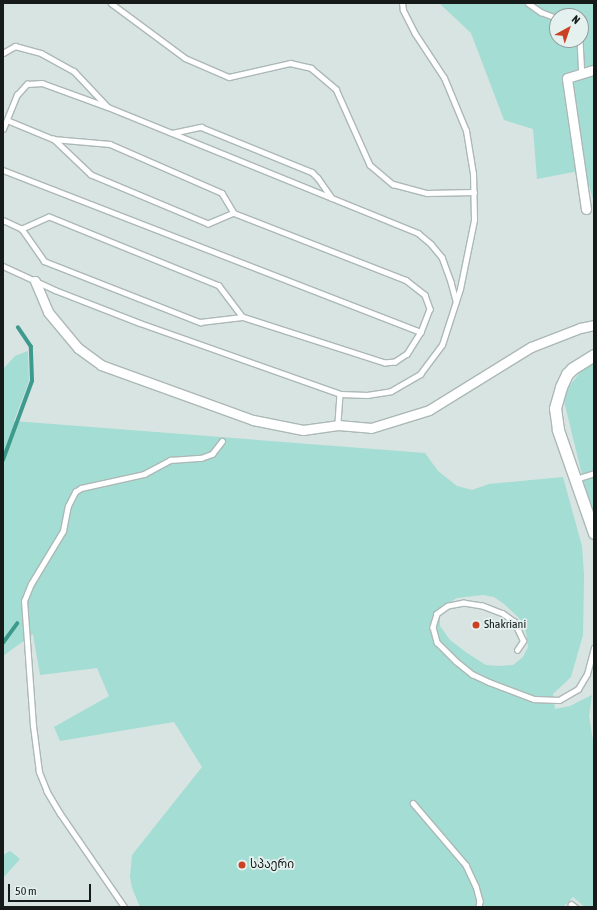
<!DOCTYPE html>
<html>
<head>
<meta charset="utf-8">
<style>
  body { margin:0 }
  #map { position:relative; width:597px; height:910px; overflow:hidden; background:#d7e4e2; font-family:"Asap Condensed","Noto Sans Georgian",sans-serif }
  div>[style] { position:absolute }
  .green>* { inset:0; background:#a3ddd3 }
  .stream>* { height:3.5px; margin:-1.75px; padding:0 1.75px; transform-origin:1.75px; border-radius:1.75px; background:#3f9a8e }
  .roads { filter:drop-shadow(1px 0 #acb8b6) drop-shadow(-1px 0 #acb8b6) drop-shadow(0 1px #acb8b6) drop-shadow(0 -1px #acb8b6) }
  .service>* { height:4.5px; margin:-2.25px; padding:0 2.25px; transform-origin:2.25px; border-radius:2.25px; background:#fff }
  .minor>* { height:9px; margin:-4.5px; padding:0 4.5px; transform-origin:4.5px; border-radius:4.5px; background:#fff }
  .tertiary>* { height:11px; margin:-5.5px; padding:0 5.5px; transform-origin:5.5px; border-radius:5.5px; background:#fff }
  .dots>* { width:11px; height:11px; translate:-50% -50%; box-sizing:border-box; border:2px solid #e4f1ef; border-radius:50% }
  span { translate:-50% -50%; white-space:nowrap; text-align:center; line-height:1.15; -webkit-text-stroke:3.5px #e4f1ef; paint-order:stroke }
  .poi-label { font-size:12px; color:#161b1a }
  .left { translate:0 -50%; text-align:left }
  .frame { position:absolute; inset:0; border:4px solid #161b1a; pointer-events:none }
  .north { position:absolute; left:549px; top:8px; width:40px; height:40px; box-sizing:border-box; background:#e4f1ef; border:1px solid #929b9a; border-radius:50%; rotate:40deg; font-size:11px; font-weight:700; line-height:16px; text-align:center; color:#161b1a }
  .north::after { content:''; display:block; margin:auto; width:14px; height:18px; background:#cb4124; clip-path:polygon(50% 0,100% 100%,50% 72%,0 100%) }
  .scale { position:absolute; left:8px; top:884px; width:83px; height:18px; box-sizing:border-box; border:2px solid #161b1a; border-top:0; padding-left:5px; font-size:12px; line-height:14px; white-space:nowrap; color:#161b1a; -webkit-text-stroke:3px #e4f1ef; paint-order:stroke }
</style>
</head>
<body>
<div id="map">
  <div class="green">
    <i style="clip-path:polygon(evenodd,439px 3px,594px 3px,594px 202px,584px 170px,537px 179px,533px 129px,504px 120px,471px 33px,439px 3px,557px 16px,581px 16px,581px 40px,557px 40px,557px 16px)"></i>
    <i style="clip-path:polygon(evenodd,28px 351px,29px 381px,14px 421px,425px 453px,438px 471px,457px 486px,472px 490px,489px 484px,563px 477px,582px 546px,584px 575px,583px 635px,571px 677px,553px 694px,555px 709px,570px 706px,592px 695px,589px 716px,594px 747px,594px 907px,585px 907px,573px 897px,563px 907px,140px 907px,132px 888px,130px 876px,132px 855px,202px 767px,174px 722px,60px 741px,54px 727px,109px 696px,97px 668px,40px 675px,33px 634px,3px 656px,3px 369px,15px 356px,28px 351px,483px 595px,494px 597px,504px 604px,519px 618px,526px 632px,528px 647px,523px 657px,513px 665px,499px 666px,486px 665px,467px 653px,450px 640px,440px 626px,440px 614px,443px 606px,457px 598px,483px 595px)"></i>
    <i style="clip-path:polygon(594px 361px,594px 512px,584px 483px,564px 401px,567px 389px,585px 366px)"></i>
    <i style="clip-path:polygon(10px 851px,20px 859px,3px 878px,3px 855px)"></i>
  </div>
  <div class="stream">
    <i style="left:3px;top:460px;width:84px;rotate:-69.8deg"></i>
    <i style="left:32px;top:381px;width:34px;rotate:-92deg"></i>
    <i style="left:31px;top:347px;width:23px;rotate:-124deg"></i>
    <i style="left:3px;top:643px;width:24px;rotate:-54deg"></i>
  </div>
  <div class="roads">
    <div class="service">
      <i style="left:111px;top:3px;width:92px;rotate:36.6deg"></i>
      <i style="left:185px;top:58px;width:48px;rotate:23.4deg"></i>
      <i style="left:229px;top:77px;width:63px;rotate:-12.9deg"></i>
      <i style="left:290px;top:63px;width:22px;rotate:13deg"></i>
      <i style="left:311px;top:68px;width:33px;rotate:40deg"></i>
      <i style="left:336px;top:89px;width:83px;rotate:65.9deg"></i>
      <i style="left:370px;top:165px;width:30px;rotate:40deg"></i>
      <i style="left:393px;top:184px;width:35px;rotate:15deg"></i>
      <i style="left:427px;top:193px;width:47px;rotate:-1.2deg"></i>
      <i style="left:528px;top:3px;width:16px;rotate:35deg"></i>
      <i style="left:541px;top:12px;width:17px;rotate:21deg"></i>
      <i style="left:580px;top:40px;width:34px;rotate:87deg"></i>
      <i style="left:3px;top:53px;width:14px;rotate:-30deg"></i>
      <i style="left:15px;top:46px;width:27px;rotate:15deg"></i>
      <i style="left:41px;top:53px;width:38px;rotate:29deg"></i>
      <i style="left:74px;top:71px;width:48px;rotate:46.7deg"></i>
      <i style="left:7px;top:120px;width:50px;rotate:22.4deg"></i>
      <i style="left:3px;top:129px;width:37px;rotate:-68deg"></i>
      <i style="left:17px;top:95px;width:15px;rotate:-48deg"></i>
      <i style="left:27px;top:84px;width:15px;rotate:-4deg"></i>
      <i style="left:42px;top:83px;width:70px;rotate:20deg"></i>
      <i style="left:108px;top:107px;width:335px;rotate:22.1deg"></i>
      <i style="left:418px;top:233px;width:17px;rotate:40deg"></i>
      <i style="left:431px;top:244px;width:17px;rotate:50deg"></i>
      <i style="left:442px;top:257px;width:27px;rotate:70deg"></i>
      <i style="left:451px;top:282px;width:20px;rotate:75deg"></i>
      <i style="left:172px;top:133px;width:30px;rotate:-12deg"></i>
      <i style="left:201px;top:127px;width:120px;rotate:22.1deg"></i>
      <i style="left:312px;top:172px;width:8px;rotate:45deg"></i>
      <i style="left:318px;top:178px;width:24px;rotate:55deg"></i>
      <i style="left:3px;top:170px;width:448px;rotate:21.2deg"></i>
      <i style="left:234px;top:213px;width:28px;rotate:157deg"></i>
      <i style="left:208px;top:224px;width:127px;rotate:-157.3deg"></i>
      <i style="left:91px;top:175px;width:52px;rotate:-136.5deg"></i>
      <i style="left:53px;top:139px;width:57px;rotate:5deg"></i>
      <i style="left:110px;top:144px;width:122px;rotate:23.6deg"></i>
      <i style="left:222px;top:193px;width:23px;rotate:59deg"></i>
      <i style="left:234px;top:213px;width:185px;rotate:21.3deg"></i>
      <i style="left:406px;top:280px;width:24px;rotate:38deg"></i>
      <i style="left:425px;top:295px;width:15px;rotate:70deg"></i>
      <i style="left:430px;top:309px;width:25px;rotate:111deg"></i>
      <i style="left:421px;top:332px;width:26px;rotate:122deg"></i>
      <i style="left:407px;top:354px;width:14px;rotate:146deg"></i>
      <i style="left:395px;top:362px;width:10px;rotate:174deg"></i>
      <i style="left:385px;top:363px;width:150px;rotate:-162.2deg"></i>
      <i style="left:3px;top:220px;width:21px;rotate:25deg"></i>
      <i style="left:22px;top:229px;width:39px;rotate:55deg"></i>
      <i style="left:44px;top:261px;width:168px;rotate:21.4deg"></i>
      <i style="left:200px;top:322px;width:42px;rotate:-6.8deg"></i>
      <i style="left:242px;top:317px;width:39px;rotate:-127deg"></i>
      <i style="left:219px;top:286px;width:183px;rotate:-157.9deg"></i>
      <i style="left:49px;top:217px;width:30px;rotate:156deg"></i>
      <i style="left:3px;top:266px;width:57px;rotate:24.8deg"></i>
      <i style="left:55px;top:290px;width:91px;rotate:21.2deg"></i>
      <i style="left:140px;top:323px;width:212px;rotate:19.5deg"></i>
      <i style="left:340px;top:394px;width:31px;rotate:94deg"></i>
      <i style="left:340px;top:394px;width:27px;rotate:2deg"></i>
      <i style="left:367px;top:395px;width:24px;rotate:-9deg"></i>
      <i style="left:391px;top:391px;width:34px;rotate:-30deg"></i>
      <i style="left:420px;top:374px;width:36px;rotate:-53deg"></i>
      <i style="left:442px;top:345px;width:59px;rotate:-72.2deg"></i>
      <i style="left:460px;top:289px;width:70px;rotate:-78.5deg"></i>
      <i style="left:474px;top:220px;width:46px;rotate:-91.2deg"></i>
      <i style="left:473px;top:174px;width:44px;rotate:-99.2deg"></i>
      <i style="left:466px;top:131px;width:57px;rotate:-112.5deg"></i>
      <i style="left:444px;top:78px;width:53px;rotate:-123.4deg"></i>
      <i style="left:415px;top:34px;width:27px;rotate:-117deg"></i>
      <i style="left:403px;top:10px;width:7px;rotate:-98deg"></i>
      <i style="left:576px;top:479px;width:19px;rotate:-18deg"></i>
      <i style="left:517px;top:650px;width:11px;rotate:-56deg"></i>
      <i style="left:523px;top:641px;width:21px;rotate:-115deg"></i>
      <i style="left:514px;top:622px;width:14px;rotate:-144deg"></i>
      <i style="left:503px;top:614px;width:22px;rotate:-159deg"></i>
      <i style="left:482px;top:606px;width:18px;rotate:-171deg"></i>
      <i style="left:464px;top:603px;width:16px;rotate:169deg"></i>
      <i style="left:448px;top:606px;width:14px;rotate:144deg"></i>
      <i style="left:437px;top:614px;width:14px;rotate:107deg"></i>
      <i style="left:433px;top:627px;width:16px;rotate:75deg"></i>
      <i style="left:437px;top:642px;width:27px;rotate:45deg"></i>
      <i style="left:456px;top:661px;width:21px;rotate:39deg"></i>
      <i style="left:472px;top:674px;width:19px;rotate:25deg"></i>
      <i style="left:489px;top:682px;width:48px;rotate:20.7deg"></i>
      <i style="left:534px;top:699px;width:25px;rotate:2deg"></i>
      <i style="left:559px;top:700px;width:22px;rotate:-30deg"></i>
      <i style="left:578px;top:689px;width:17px;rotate:-59deg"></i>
      <i style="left:587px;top:674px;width:27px;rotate:-75deg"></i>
      <i style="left:413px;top:803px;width:82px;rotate:49.5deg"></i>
      <i style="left:466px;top:865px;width:23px;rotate:65deg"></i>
      <i style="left:476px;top:886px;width:16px;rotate:75deg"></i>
      <i style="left:480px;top:901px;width:6px;rotate:99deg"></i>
      <i style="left:571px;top:904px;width:5px;rotate:37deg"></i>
      <i style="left:124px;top:907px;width:113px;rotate:-124.5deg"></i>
      <i style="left:60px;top:814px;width:26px;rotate:-121deg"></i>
      <i style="left:47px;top:792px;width:22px;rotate:-112deg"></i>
      <i style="left:39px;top:772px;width:46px;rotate:-97.4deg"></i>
      <i style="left:33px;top:726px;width:125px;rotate:-94.1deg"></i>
      <i style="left:24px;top:601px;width:18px;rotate:-68deg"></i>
      <i style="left:31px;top:584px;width:62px;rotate:-58.9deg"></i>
      <i style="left:63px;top:531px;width:25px;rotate:-79deg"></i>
      <i style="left:68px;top:506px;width:16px;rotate:-63deg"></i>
      <i style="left:75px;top:492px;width:7px;rotate:-34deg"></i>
      <i style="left:81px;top:488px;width:65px;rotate:-12.5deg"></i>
      <i style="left:144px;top:474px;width:30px;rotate:-28deg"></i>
      <i style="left:170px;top:460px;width:31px;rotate:-4deg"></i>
      <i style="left:201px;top:458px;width:12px;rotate:-20deg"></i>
      <i style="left:212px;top:454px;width:16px;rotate:-52deg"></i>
    </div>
    <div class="minor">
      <i style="left:586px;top:209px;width:132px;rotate:-98.3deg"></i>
      <i style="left:567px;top:78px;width:28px;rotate:-17deg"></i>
      <i style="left:35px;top:281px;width:34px;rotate:67deg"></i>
      <i style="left:48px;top:312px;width:47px;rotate:50.2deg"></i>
      <i style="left:78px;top:348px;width:29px;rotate:36deg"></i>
      <i style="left:101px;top:365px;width:162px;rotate:19.9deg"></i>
      <i style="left:253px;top:420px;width:51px;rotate:11.3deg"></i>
      <i style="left:303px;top:430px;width:35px;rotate:-8deg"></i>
      <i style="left:338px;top:425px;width:33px;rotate:5deg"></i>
      <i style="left:371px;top:428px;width:61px;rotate:-17.2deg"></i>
      <i style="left:429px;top:410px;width:120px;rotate:-31.7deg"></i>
      <i style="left:531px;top:347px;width:53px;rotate:-21.2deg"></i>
      <i style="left:580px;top:328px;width:14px;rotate:-12deg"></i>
    </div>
    <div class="tertiary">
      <i style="left:594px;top:355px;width:26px;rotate:148deg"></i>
      <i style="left:572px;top:369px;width:7px;rotate:135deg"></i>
      <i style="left:567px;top:374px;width:14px;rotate:115deg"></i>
      <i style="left:561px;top:387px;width:22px;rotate:106deg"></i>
      <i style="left:555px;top:408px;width:22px;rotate:82deg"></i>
      <i style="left:558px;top:430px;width:109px;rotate:70.7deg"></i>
    </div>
  </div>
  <div class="dots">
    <i style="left:476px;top:625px;background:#cb4124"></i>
    <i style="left:242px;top:865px;background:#cb4124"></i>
  </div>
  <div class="poi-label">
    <span class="left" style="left:484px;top:625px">Shakriani</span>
    <span class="left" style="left:250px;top:865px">სპაერი</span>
  </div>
  <div class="frame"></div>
  <div class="north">N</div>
  <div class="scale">50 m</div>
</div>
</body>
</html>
